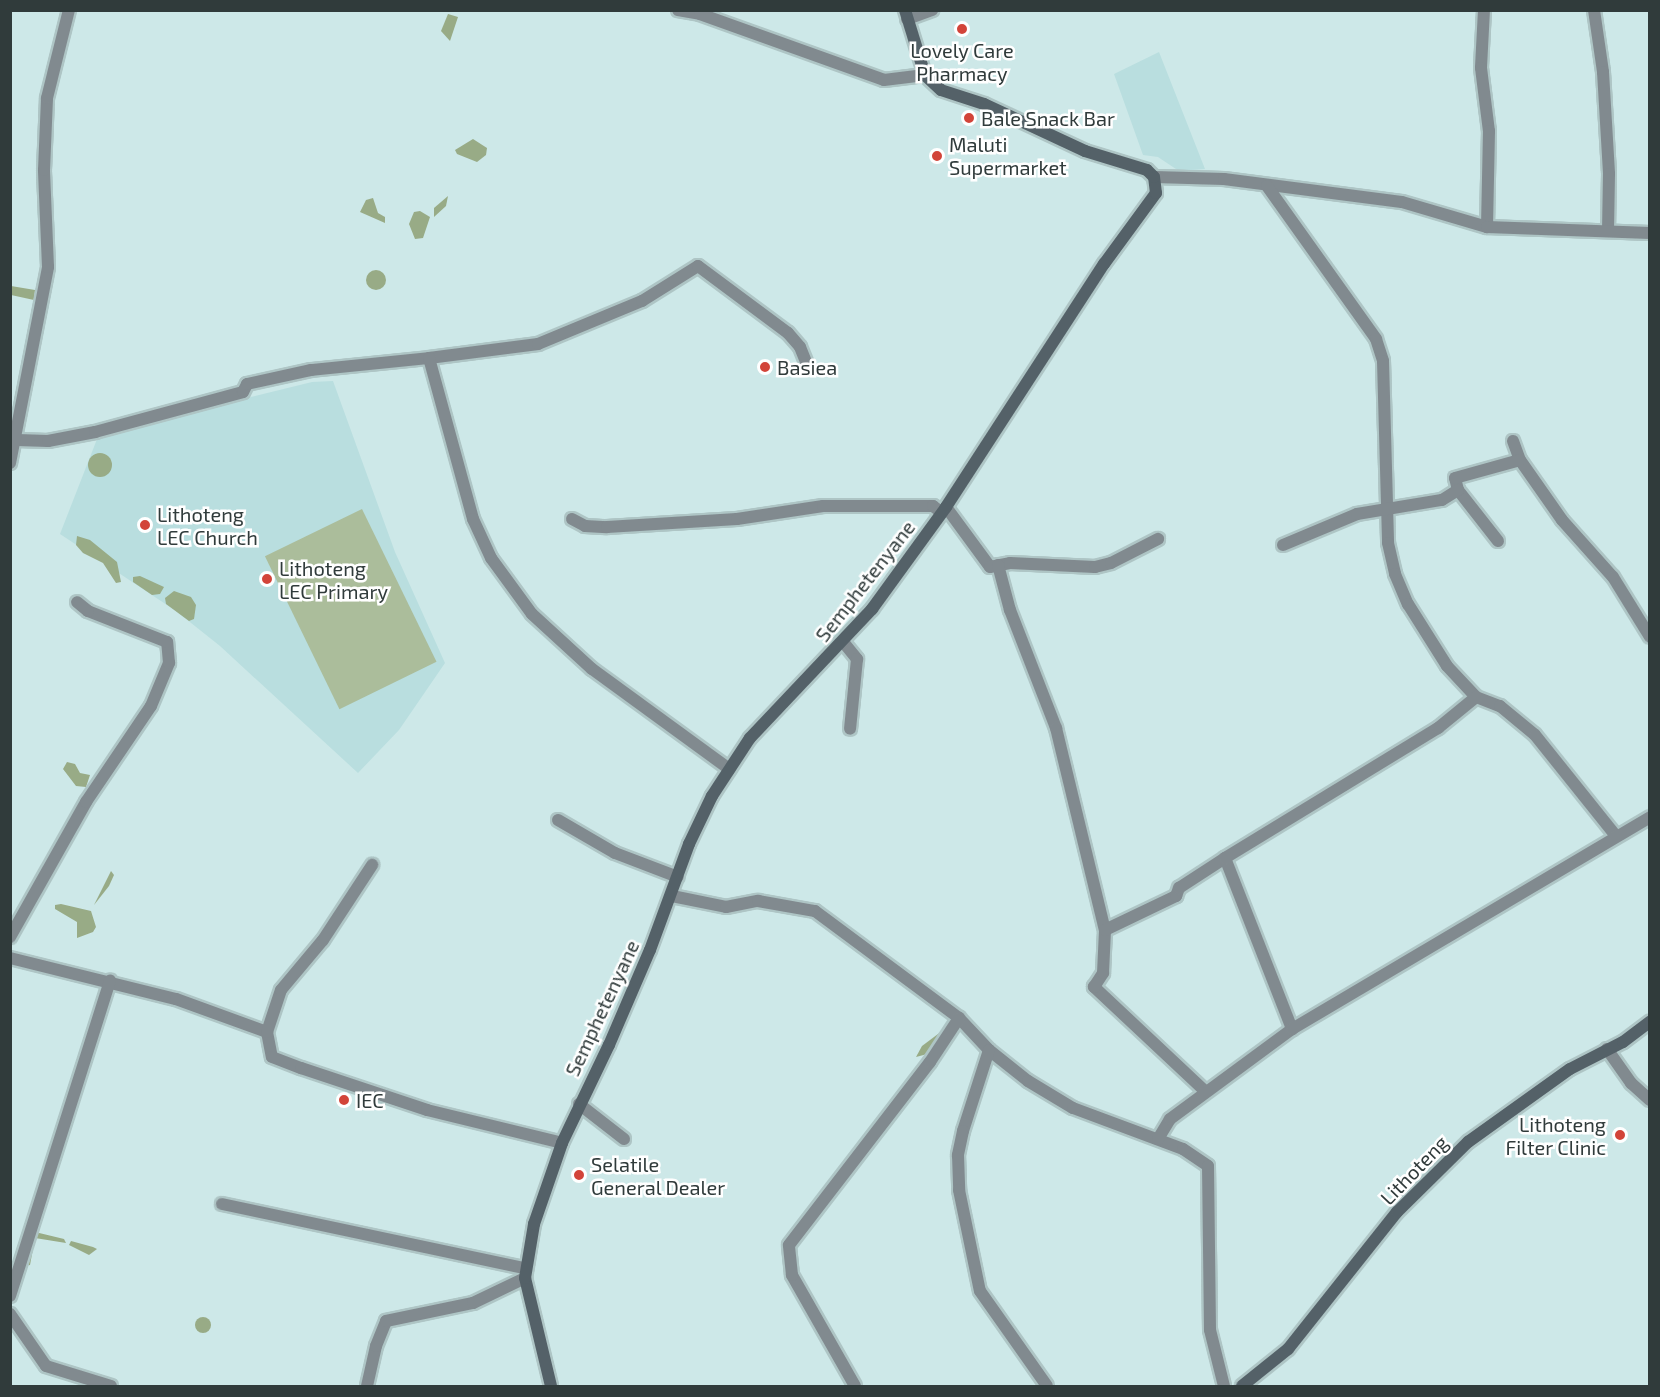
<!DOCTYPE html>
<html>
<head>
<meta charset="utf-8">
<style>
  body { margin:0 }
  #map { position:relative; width:1660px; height:1397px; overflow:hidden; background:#cde8e8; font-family:"Exo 2",sans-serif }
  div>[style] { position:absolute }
  .built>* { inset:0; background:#b9dedf }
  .green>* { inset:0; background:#abbd9b; transform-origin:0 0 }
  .forest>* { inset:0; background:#98ab86 }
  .round { border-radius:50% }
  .roads { filter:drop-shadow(2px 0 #aec5c5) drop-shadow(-2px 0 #aec5c5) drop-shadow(0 2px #aec5c5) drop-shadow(0 -2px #aec5c5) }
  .minor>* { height:12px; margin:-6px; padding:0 6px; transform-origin:6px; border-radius:6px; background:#818a8f }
  .secondary>* { height:12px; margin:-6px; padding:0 6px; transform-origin:6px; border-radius:6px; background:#546168 }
  .dots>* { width:16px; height:16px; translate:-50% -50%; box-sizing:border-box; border:3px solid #fff; border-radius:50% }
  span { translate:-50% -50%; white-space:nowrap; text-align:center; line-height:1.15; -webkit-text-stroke:5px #fff; paint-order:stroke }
  .poi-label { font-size:20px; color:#303b3b }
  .left { translate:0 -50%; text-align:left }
  .right { translate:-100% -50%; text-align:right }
  .street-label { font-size:20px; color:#303b3b }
  .frame { position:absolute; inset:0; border:12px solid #303b3b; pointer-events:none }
</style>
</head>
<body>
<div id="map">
  <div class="built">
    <i style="clip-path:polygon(1159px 52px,1205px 169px,1179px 171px,1158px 157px,1143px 155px,1114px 74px)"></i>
    <i style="clip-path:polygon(333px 381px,395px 552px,445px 663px,399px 730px,358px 773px,220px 646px,176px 611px,60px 534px,99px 434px,312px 382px)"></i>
  </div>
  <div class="green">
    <i style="left:362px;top:509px;width:170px;height:108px;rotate:64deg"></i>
  </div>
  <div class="forest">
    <i style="clip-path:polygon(448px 14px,458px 17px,450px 41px,441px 31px)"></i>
    <i style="clip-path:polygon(473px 139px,487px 148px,486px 155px,477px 162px,457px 154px,455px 150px)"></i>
    <i style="clip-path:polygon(448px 196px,446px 206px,434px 217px,434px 208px)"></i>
    <i style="clip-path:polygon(373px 198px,378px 213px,385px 217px,385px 223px,360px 212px,366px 200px)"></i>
    <i style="clip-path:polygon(420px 211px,430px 217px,423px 238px,415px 239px,409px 224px,414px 212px)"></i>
    <i class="round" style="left:366px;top:270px;width:20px;height:20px"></i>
    <i style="clip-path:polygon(11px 286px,35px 290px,34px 300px,11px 295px)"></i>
    <i class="round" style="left:88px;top:453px;width:24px;height:24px"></i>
    <i style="clip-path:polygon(77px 536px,90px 540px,117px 562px,121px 582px,116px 583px,103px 563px,83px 553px,76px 545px)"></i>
    <i style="clip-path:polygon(140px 576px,164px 587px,160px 594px,152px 595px,133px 582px,133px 577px)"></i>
    <i style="clip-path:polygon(174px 591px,191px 597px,196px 605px,194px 619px,189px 621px,166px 604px,165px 598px)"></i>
    <i style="clip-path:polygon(67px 762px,75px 764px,80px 773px,90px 775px,86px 787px,76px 786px,63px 769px)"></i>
    <i style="clip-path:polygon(111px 871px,114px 875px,109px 886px,94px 905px)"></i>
    <i style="clip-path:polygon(61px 904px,91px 911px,96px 927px,93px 932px,77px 938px,77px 922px,55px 909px,55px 905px)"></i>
    <i style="clip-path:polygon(946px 1028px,931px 1053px,916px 1057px,922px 1046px)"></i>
    <i style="clip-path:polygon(31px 1231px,64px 1239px,66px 1243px,35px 1238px,30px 1265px,24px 1266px)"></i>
    <i style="clip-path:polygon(71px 1241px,93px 1247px,97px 1249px,89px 1255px,69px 1245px)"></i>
    <i class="round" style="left:195px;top:1317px;width:16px;height:16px"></i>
  </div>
  <div class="roads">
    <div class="minor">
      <i style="left:678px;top:10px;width:22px;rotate:10deg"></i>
      <i style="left:700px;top:14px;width:195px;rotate:19.7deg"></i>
      <i style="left:884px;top:80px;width:41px;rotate:-7deg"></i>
      <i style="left:1484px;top:10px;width:58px;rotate:93deg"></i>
      <i style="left:1481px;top:68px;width:64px;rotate:82.8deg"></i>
      <i style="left:1489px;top:131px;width:96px;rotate:91.2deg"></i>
      <i style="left:1594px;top:10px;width:63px;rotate:81.7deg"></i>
      <i style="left:1603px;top:72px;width:102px;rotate:86.6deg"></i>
      <i style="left:1609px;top:174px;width:55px;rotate:91deg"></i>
      <i style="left:907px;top:19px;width:27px;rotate:-20deg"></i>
      <i style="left:1154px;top:177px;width:70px;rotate:1.6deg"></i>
      <i style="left:1224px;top:179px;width:179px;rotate:7.4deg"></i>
      <i style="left:1402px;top:202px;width:89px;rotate:16.4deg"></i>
      <i style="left:1487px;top:227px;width:163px;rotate:2.1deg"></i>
      <i style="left:1267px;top:186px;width:188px;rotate:54.5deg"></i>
      <i style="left:1376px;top:339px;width:23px;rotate:72deg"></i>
      <i style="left:1383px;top:361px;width:182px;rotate:88.4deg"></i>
      <i style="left:1388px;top:543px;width:32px;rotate:77deg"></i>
      <i style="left:1395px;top:574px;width:33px;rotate:67deg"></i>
      <i style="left:1408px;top:604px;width:73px;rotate:57.8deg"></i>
      <i style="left:1447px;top:666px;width:42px;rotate:46.9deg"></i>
      <i style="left:1476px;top:697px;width:26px;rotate:21deg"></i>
      <i style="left:1500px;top:706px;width:45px;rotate:39.6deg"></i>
      <i style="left:1535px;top:735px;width:129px;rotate:51.3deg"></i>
      <i style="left:429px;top:358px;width:110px;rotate:-7.3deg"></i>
      <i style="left:538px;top:344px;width:113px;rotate:-22.5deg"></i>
      <i style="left:642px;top:301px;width:66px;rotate:-32deg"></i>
      <i style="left:698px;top:266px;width:112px;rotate:36.7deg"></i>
      <i style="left:788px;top:333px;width:18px;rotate:49deg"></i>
      <i style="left:800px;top:347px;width:18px;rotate:68deg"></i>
      <i style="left:17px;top:440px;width:31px;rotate:2deg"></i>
      <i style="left:48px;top:441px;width:48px;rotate:-10.8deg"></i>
      <i style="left:95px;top:432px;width:153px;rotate:-15.1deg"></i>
      <i style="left:243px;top:392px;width:9px;rotate:-63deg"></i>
      <i style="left:247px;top:384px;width:66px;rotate:-12.3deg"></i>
      <i style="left:311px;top:370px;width:119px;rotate:-5.8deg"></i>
      <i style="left:429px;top:358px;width:167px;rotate:74.7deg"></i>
      <i style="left:473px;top:519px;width:43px;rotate:65.2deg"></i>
      <i style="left:491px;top:558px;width:69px;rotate:53.8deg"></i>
      <i style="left:532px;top:614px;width:81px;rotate:42.5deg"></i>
      <i style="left:592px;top:669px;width:170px;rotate:36.1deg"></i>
      <i style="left:1513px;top:441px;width:20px;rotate:70deg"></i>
      <i style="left:1520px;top:460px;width:73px;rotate:55deg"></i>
      <i style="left:1562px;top:520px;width:76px;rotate:48.2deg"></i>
      <i style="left:1613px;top:577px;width:70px;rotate:58.3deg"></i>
      <i style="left:10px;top:463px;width:200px;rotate:-79deg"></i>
      <i style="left:48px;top:267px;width:97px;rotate:-92.4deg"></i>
      <i style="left:44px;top:170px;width:72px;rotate:-87.6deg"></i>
      <i style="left:47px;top:98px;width:91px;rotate:-76deg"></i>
      <i style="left:946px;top:507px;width:74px;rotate:53.7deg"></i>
      <i style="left:990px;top:567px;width:20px;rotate:-11deg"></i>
      <i style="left:1010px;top:563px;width:85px;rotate:2.7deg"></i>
      <i style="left:1095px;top:567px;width:16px;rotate:-14deg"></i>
      <i style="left:1111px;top:563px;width:53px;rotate:-27.1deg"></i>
      <i style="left:572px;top:519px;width:15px;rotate:28deg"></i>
      <i style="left:585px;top:526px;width:22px;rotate:3deg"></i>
      <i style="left:607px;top:527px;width:130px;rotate:-3.5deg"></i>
      <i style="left:737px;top:519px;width:87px;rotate:-8.6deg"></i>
      <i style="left:823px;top:506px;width:110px"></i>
      <i style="left:933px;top:506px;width:11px;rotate:38deg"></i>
      <i style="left:1498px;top:541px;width:65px;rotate:-128.1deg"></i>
      <i style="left:1458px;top:490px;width:12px;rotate:-104deg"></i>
      <i style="left:1455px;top:478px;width:67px;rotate:-15.5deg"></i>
      <i style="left:1283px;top:545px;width:80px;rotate:-22.7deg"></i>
      <i style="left:1357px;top:514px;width:86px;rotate:-9.4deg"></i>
      <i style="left:1442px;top:500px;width:19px;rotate:-32deg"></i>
      <i style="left:998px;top:565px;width:47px;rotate:75.1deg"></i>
      <i style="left:1010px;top:610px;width:127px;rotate:68.7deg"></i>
      <i style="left:1056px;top:728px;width:208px;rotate:76.4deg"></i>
      <i style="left:844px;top:643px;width:21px;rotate:51deg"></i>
      <i style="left:857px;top:659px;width:70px;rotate:95.7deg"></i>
      <i style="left:558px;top:820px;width:66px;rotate:30.1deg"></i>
      <i style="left:615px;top:853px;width:67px;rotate:20.9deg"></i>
      <i style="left:1225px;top:858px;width:184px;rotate:68.6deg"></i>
      <i style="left:672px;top:896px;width:55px;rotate:11.5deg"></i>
      <i style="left:726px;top:907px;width:33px;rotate:-11deg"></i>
      <i style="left:758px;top:901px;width:58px;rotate:10deg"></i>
      <i style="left:815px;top:911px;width:179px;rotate:36.6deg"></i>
      <i style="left:959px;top:1018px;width:44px;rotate:46.8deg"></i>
      <i style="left:989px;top:1050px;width:50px;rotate:38.5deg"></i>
      <i style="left:1028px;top:1081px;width:52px;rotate:31deg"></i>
      <i style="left:1073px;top:1108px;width:117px;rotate:20.4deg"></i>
      <i style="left:1183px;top:1149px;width:30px;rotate:34deg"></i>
      <i style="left:1208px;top:1166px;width:164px;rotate:89.3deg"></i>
      <i style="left:1210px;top:1330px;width:58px;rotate:76deg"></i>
      <i style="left:10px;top:937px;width:155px;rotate:-60.6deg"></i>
      <i style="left:86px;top:802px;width:116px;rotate:-55.9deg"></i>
      <i style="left:151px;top:706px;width:47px;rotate:-67.3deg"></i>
      <i style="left:169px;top:663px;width:21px;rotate:-95deg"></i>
      <i style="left:167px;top:642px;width:85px;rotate:-158.6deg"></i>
      <i style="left:88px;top:611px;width:14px;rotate:-141deg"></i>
      <i style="left:10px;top:958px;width:171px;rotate:13.9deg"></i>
      <i style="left:176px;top:999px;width:97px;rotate:19.9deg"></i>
      <i style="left:267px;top:1032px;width:25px;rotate:79deg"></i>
      <i style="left:272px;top:1057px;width:31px;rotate:21deg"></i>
      <i style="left:301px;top:1068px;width:133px;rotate:18.4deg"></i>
      <i style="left:427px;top:1110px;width:139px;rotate:13.7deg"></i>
      <i style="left:267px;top:1032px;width:44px;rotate:-71.6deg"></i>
      <i style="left:281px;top:990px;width:65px;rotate:-50deg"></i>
      <i style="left:323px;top:940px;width:90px;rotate:-56.8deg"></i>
      <i style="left:1607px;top:1049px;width:42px;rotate:54.8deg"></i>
      <i style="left:1631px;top:1083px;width:25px;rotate:42deg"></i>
      <i style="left:989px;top:1050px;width:85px;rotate:107.8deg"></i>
      <i style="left:963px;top:1131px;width:25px;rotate:102deg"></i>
      <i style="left:958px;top:1155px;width:35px;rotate:88deg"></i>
      <i style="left:959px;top:1190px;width:103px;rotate:78.3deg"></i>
      <i style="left:980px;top:1291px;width:116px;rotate:54.8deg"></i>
      <i style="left:1206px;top:1092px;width:154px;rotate:-136.8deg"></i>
      <i style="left:1094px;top:987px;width:17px;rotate:-57deg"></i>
      <i style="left:1103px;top:973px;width:43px;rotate:-87.3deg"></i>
      <i style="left:1105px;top:930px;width:79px;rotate:-25.6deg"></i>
      <i style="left:1176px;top:896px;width:9px;rotate:-69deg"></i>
      <i style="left:1179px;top:888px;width:55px;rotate:-33.1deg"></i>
      <i style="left:1225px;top:858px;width:250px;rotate:-31.4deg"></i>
      <i style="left:1438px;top:728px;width:49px;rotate:-39.2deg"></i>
      <i style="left:579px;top:1104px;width:57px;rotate:37.9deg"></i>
      <i style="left:1158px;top:1139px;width:23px;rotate:-59deg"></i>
      <i style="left:1170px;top:1119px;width:152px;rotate:-36.4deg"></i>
      <i style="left:1292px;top:1029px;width:416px;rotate:-30.6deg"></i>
      <i style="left:222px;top:1204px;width:309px;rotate:12deg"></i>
      <i style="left:10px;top:1296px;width:331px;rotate:-72.4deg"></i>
      <i style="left:10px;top:1314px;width:63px;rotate:55.3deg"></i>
      <i style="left:46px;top:1366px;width:68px;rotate:17.1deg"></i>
      <i style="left:367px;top:1386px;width:41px;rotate:-77.3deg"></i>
      <i style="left:376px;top:1346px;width:27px;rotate:-68deg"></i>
      <i style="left:386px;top:1321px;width:89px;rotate:-11.7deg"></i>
      <i style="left:473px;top:1303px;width:58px;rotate:-25.7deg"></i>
      <i style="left:855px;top:1386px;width:128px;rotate:-119.6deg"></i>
      <i style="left:792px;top:1275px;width:30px;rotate:-96deg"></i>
      <i style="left:789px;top:1245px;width:231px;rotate:-52.4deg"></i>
      <i style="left:930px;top:1062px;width:53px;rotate:-56.6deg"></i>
    </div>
    <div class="secondary">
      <i style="left:551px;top:1386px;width:111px;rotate:-103.5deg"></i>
      <i style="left:525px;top:1278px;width:55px;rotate:-80.5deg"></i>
      <i style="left:534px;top:1224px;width:86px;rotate:-70.9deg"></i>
      <i style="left:562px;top:1143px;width:109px;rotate:-64.4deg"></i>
      <i style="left:609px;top:1045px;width:103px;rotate:-66.7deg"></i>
      <i style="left:650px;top:950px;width:113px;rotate:-69.8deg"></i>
      <i style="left:689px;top:844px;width:53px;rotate:-64.4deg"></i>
      <i style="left:712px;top:796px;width:69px;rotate:-56.8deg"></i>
      <i style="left:750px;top:738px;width:178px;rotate:-46.6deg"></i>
      <i style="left:872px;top:609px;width:126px;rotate:-54deg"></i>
      <i style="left:946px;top:507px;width:290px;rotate:-57deg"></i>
      <i style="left:1104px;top:264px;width:88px;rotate:-53.8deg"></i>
      <i style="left:1156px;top:193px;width:16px;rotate:-97deg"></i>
      <i style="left:1154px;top:177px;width:10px;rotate:-135deg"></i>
      <i style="left:1147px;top:170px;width:65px;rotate:-163deg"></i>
      <i style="left:1085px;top:151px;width:111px;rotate:-155deg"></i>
      <i style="left:984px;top:104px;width:45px;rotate:-162deg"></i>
      <i style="left:941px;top:90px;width:22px;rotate:-137deg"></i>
      <i style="left:925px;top:75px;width:68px;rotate:-107.1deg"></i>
      <i style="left:1242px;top:1386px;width:59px;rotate:-38.8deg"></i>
      <i style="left:1288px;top:1349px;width:175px;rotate:-51.5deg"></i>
      <i style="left:1397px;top:1212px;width:100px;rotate:-44.6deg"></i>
      <i style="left:1468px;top:1142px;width:125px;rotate:-35.6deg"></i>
      <i style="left:1570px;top:1069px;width:59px;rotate:-27deg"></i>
      <i style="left:1623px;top:1042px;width:34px;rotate:-37deg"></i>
    </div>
  </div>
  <div class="dots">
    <i style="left:962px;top:29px;background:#d24439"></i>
    <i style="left:969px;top:118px;background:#d24439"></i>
    <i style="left:937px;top:156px;background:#d24439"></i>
    <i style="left:765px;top:367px;background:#d24439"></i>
    <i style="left:145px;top:525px;background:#d24439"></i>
    <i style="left:267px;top:579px;background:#d24439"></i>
    <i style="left:344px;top:1100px;background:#d24439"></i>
    <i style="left:1620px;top:1135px;background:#d24439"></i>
    <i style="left:579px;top:1175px;background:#d24439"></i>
  </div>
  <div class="poi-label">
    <span style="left:962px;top:62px">Lovely Care<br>Pharmacy</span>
    <span class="left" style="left:981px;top:118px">Bale Snack Bar</span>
    <span class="left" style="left:949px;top:156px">Maluti<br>Supermarket</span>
    <span class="left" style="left:777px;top:367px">Basiea</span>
    <span class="left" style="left:157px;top:526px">Lithoteng<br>LEC Church</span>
    <span class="left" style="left:279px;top:580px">Lithoteng<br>LEC Primary</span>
    <span class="left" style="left:356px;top:1100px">IEC</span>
    <span class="right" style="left:1606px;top:1136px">Lithoteng<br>Filter Clinic</span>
    <span class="left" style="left:591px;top:1176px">Selatile<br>General Dealer</span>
  </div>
  <div class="street-label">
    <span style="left:865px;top:581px;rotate:-52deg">Semphetenyane</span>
    <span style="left:602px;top:1008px;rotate:-65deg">Semphetenyane</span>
    <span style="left:1414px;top:1170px;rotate:-46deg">Lithoteng</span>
  </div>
  <div class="frame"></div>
</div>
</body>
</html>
